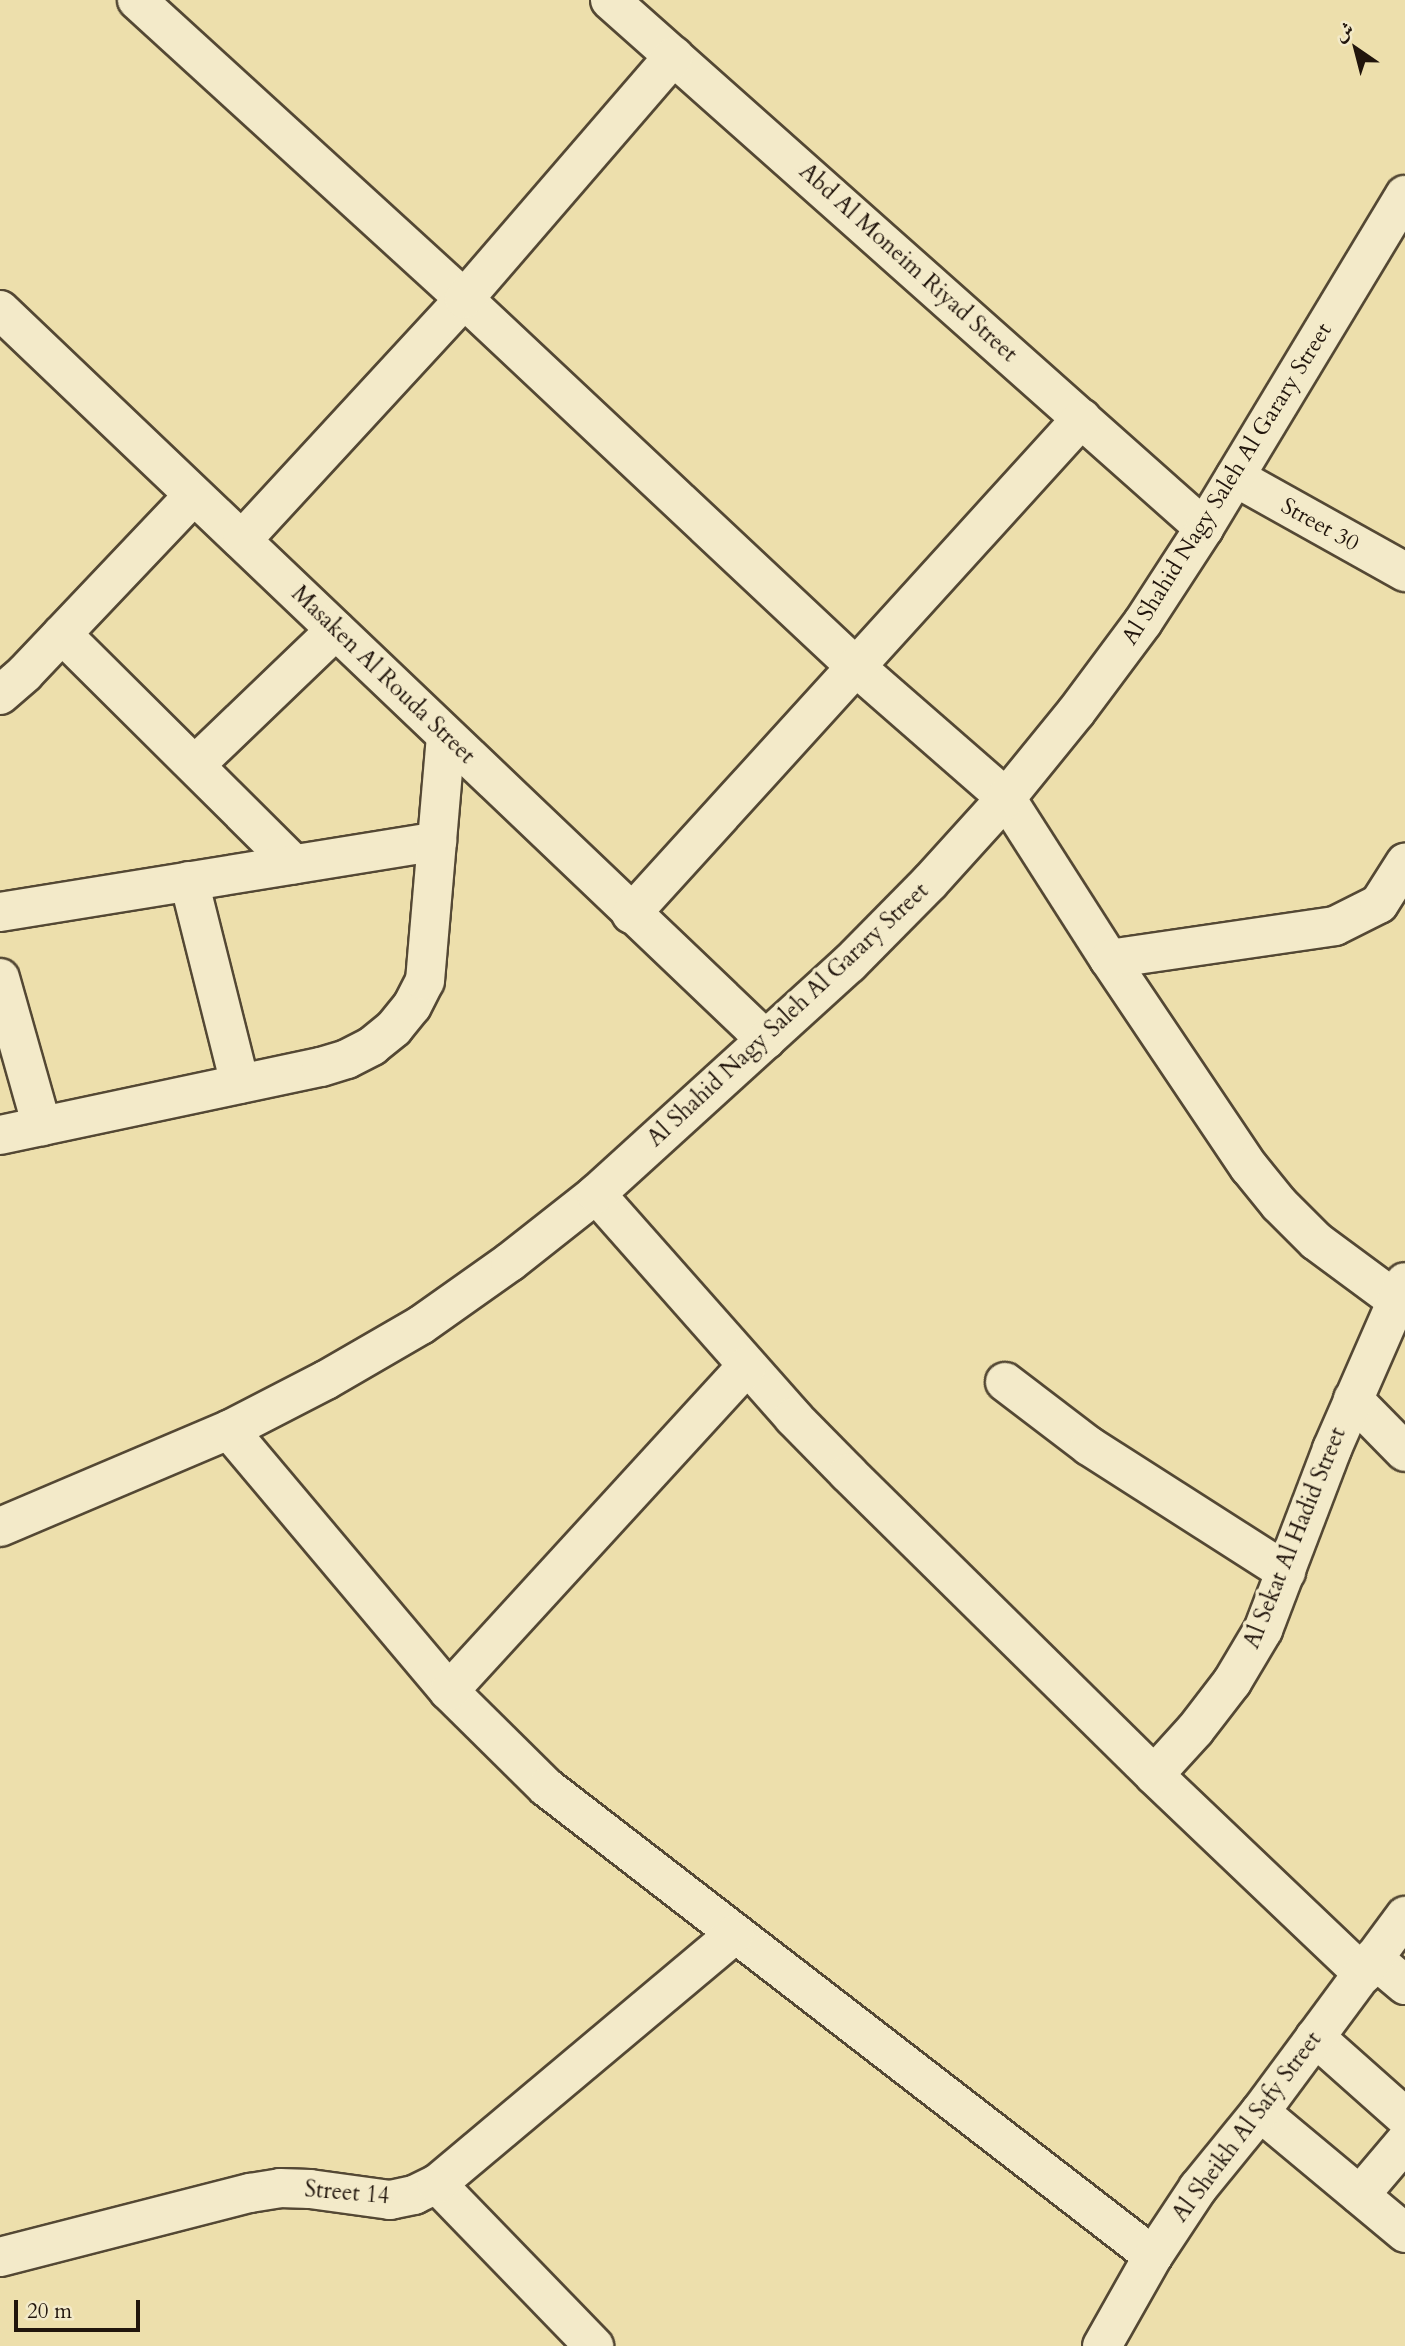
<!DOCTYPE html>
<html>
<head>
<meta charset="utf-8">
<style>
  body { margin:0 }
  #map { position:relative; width:1405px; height:2346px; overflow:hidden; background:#eddfac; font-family:Cardo,Amiri,serif }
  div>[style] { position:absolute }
  .roads { filter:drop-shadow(2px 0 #544834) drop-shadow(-2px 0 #544834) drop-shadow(0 2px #544834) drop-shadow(0 -2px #544834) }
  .minor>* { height:38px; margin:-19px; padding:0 19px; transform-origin:19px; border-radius:19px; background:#f3eac9 }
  span { translate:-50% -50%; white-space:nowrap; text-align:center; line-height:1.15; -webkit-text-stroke:7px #f3eac9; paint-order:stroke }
  .street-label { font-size:23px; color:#21150c }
  .north { position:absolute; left:1321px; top:14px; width:70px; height:70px; -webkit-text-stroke:5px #f3eac9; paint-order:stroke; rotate:325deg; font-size:19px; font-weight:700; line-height:28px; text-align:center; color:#21150c }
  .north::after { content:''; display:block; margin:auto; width:24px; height:32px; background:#21150c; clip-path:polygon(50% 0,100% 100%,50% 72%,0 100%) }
  .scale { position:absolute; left:14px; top:2300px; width:126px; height:32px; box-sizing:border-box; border:4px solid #21150c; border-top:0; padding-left:9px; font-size:21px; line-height:24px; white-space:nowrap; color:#21150c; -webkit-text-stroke:5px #f3eac9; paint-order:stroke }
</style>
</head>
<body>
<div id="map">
  <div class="roads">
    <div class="minor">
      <i style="left:137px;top:0;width:443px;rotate:42.4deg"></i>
      <i style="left:464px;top:299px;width:538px;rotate:43.19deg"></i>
      <i style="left:856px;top:667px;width:199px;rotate:41.1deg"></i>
      <i style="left:1006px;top:798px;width:191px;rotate:57.4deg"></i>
      <i style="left:1109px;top:959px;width:251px;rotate:56.1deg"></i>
      <i style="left:1249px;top:1167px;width:48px;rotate:51deg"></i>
      <i style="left:1279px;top:1204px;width:52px;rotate:45deg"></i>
      <i style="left:1316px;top:1241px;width:101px;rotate:36.5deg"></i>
      <i style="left:610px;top:0;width:795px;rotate:41.63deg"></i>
      <i style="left:0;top:310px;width:1058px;rotate:43.62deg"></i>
      <i style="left:1235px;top:477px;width:195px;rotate:29.2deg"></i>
      <i style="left:242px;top:540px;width:328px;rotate:-47.3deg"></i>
      <i style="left:464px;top:299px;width:321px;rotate:-49.2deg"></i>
      <i style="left:62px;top:634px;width:327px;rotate:44.8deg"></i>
      <i style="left:0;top:695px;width:33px;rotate:-41deg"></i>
      <i style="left:25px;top:673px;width:245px;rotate:-46.5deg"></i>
      <i style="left:195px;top:765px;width:195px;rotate:-43.8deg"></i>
      <i style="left:189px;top:881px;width:209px;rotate:75.9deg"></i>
      <i style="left:0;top:912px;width:443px;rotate:-9.2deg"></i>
      <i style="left:631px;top:914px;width:670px;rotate:-47.72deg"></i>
      <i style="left:1109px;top:959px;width:228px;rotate:-8.3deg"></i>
      <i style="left:1335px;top:926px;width:49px;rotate:-26.6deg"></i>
      <i style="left:1379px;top:904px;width:49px;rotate:-57.6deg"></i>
      <i style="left:0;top:978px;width:154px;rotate:74.2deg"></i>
      <i style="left:0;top:1135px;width:328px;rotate:-12deg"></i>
      <i style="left:321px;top:1067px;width:27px;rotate:-17deg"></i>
      <i style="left:347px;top:1059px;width:28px;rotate:-27deg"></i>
      <i style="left:372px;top:1046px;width:28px;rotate:-39deg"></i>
      <i style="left:394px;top:1028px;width:28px;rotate:-51deg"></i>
      <i style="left:412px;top:1006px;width:28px;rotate:-63deg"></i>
      <i style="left:425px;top:981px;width:245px;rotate:-85.1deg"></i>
      <i style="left:596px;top:1194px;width:298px;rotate:48.5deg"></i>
      <i style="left:793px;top:1417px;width:78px;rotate:45.5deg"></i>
      <i style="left:848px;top:1473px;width:430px;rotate:44.6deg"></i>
      <i style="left:1154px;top:1775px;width:289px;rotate:43.6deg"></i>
      <i style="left:1005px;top:1382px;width:106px;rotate:37.3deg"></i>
      <i style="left:1089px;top:1446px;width:234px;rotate:32.6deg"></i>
      <i style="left:1353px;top:1399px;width:74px;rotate:45.5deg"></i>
      <i style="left:229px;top:1430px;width:341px;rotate:49.9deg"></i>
      <i style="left:449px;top:1691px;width:136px;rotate:44.7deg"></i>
      <i style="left:546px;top:1787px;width:767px;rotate:37.69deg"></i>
      <i style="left:0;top:1527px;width:249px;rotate:-23deg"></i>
      <i style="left:229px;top:1430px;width:109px;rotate:-27.3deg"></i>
      <i style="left:326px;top:1380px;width:110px;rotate:-30.1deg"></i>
      <i style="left:421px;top:1325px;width:109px;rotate:-35.3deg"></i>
      <i style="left:510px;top:1262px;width:110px;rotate:-38.3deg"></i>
      <i style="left:596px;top:1194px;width:342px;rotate:-42.3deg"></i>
      <i style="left:849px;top:964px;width:114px;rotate:-45.4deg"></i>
      <i style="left:929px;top:883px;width:115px;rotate:-47.8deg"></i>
      <i style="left:1006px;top:798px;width:111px;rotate:-50.9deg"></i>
      <i style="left:1076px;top:712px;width:112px;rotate:-53.3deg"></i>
      <i style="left:1143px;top:622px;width:112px;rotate:-57deg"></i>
      <i style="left:1204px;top:528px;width:389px;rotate:-58.9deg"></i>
      <i style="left:449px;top:1691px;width:441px;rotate:-47.5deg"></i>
      <i style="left:1154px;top:1775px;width:61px;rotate:-47.7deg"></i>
      <i style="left:1195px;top:1730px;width:61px;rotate:-52.4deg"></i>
      <i style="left:1232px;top:1682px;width:61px;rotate:-59.2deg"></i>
      <i style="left:1263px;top:1630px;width:194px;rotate:-69.1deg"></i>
      <i style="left:1332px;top:1449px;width:182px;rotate:-66.4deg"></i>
      <i style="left:1373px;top:1958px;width:42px;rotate:40.2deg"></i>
      <i style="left:1315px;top:2037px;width:120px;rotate:41.6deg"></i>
      <i style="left:1260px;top:2112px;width:189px;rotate:39.8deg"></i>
      <i style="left:437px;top:2184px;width:226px;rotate:45.9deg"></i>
      <i style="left:1360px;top:2195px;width:70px;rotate:-49.7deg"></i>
      <i style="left:0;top:2257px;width:258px;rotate:-14.4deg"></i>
      <i style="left:250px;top:2193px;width:30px;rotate:-9deg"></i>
      <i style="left:280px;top:2188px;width:30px;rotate:2deg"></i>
      <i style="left:310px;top:2189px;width:81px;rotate:7.8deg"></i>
      <i style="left:390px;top:2200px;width:25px;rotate:-12deg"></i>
      <i style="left:414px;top:2195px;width:25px;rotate:-26deg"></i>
      <i style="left:437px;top:2184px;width:388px;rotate:-40deg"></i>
      <i style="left:1102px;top:2346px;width:103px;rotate:-60.5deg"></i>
      <i style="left:1153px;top:2256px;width:82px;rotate:-56.5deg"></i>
      <i style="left:1198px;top:2188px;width:98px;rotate:-50.8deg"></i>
      <i style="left:1260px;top:2112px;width:244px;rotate:-53.5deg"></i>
    </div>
  </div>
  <div class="street-label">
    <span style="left:908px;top:263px;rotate:42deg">Abd Al Moneim Riyad Street</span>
    <span style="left:1227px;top:484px;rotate:-58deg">Al Shahid Nagy Saleh Al Garary Street</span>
    <span style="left:1320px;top:525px;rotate:29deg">Street 30</span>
    <span style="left:383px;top:675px;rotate:44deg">Masaken Al Rouda Street</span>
    <span style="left:788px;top:1015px;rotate:-43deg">Al Shahid Nagy Saleh Al Garary Street</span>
    <span style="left:1295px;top:1538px;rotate:-68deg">Al Sekat Al Hadid Street</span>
    <span style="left:1247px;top:2127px;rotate:-53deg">Al Sheikh Al Safy Street</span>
    <span style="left:347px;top:2193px;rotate:5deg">Street 14</span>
  </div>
  <div class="north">ش</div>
  <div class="scale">20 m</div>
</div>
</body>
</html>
